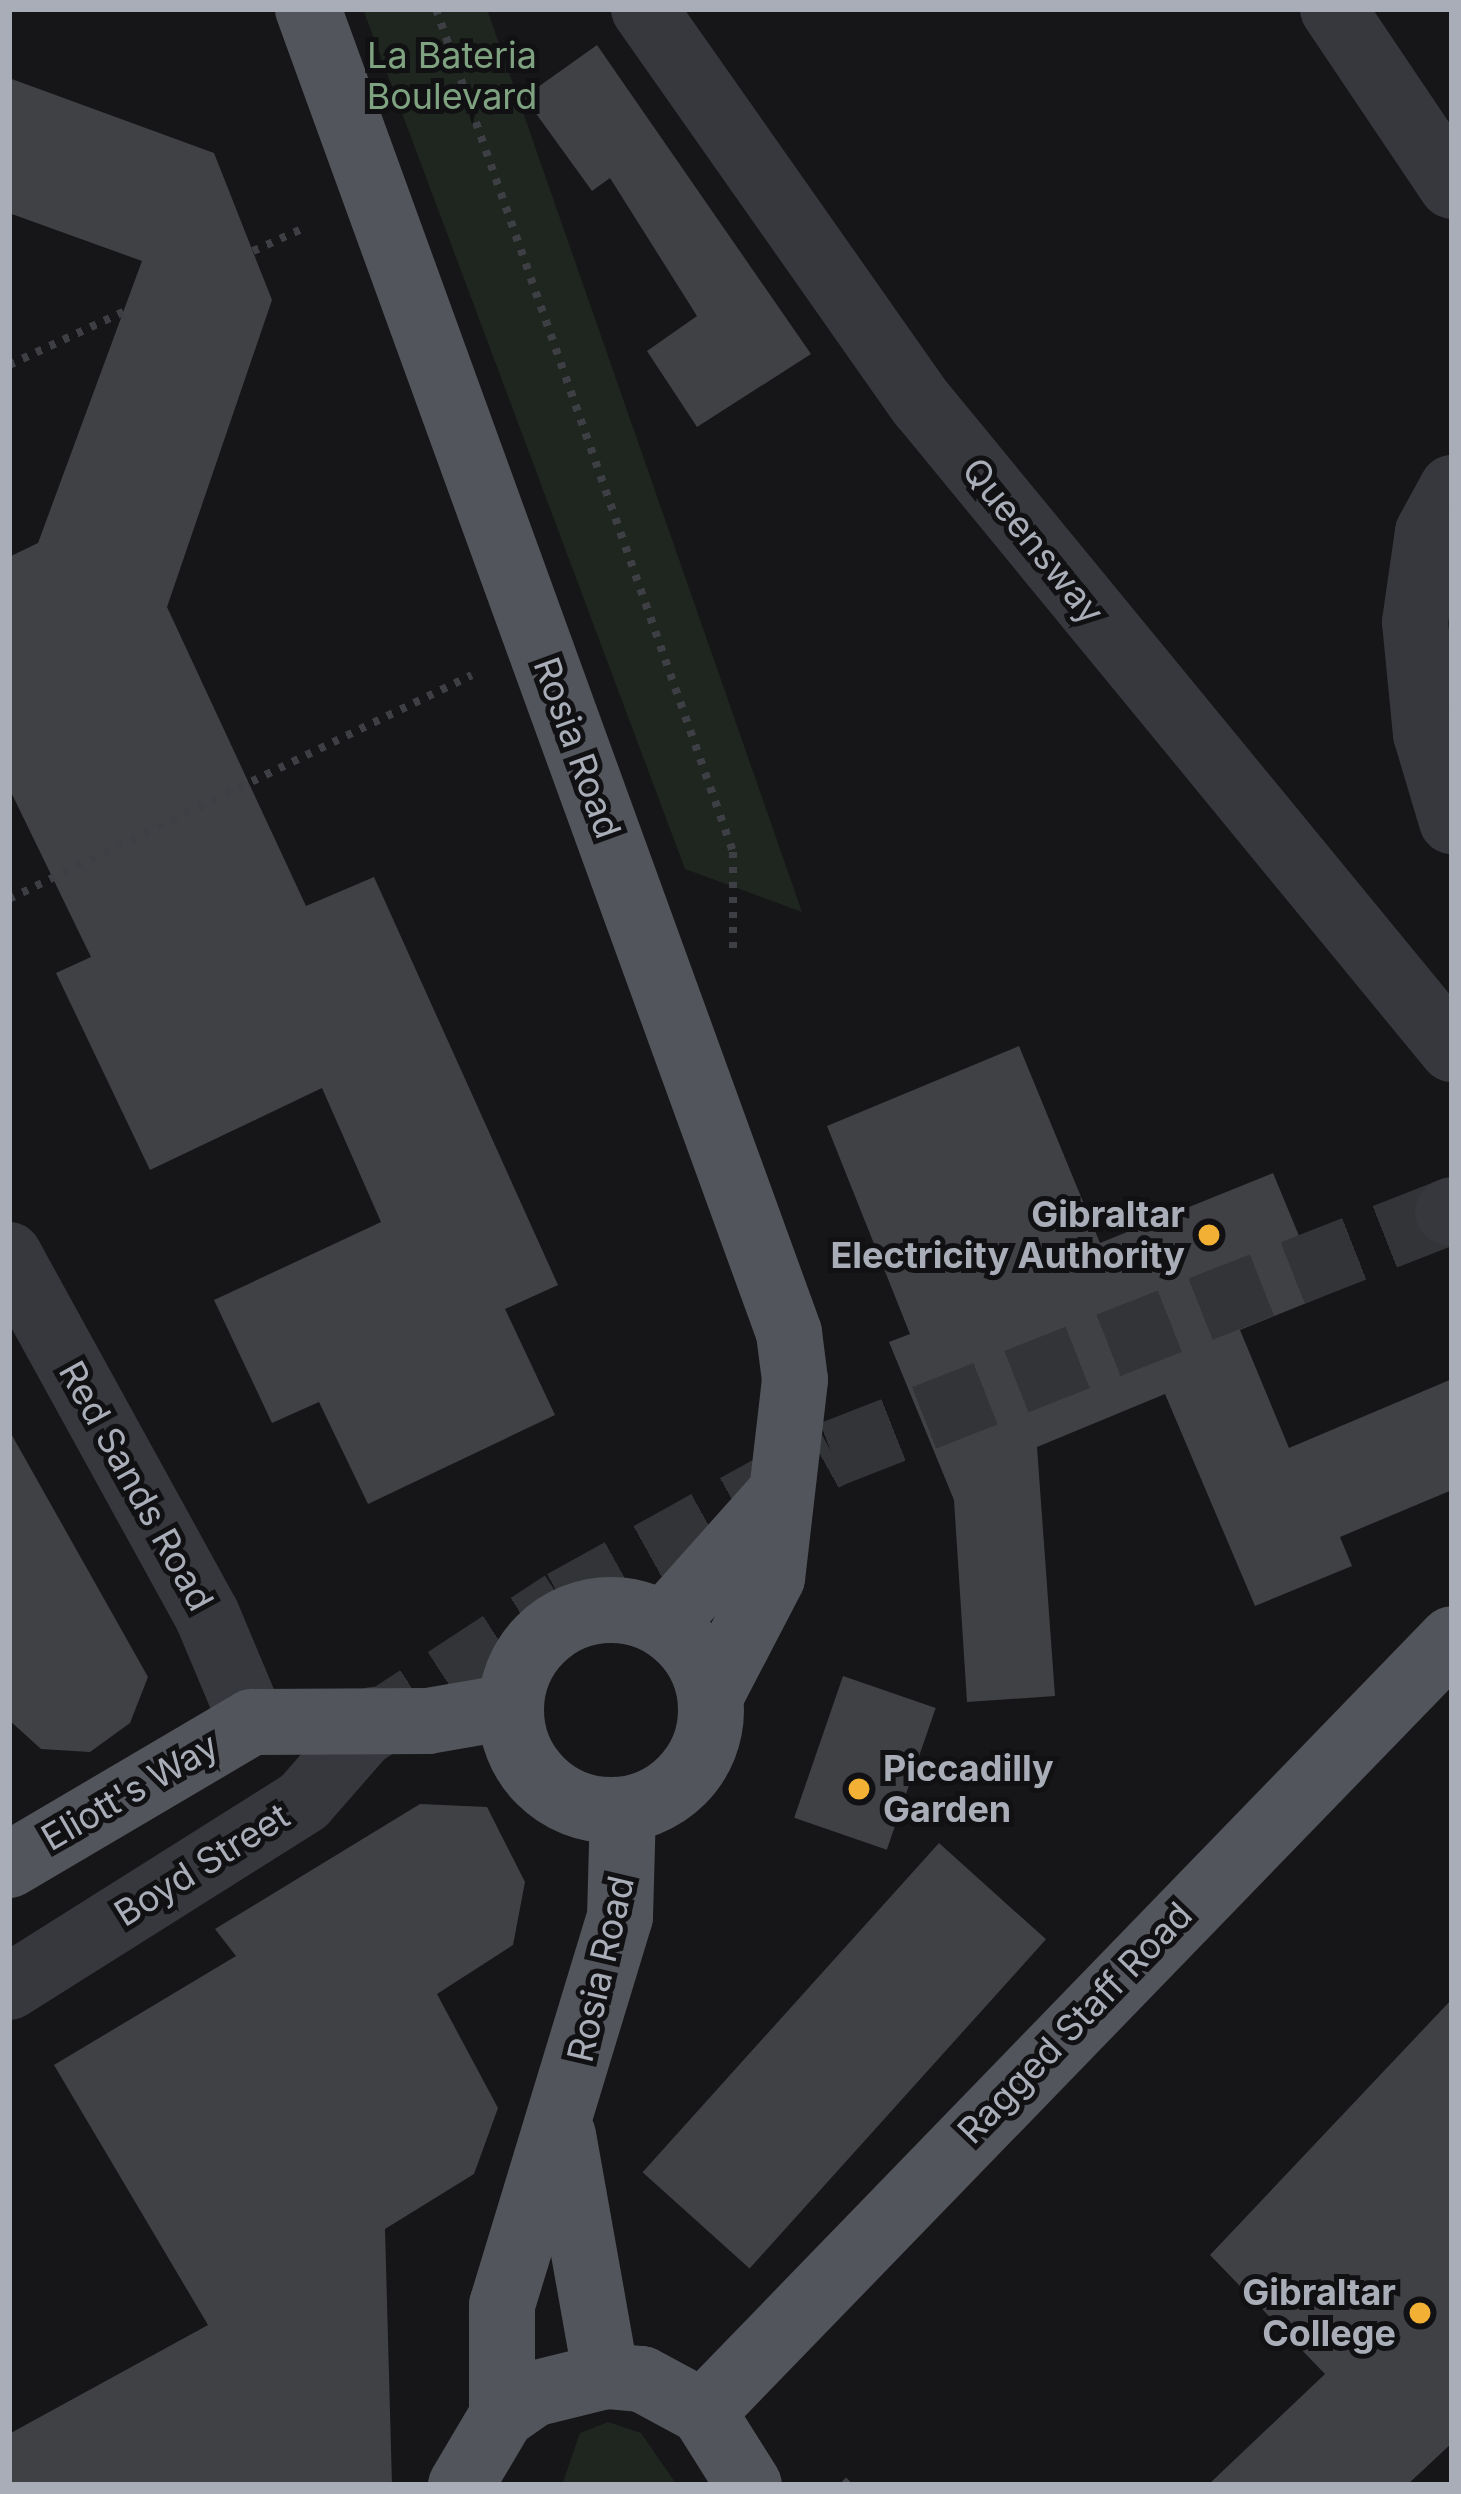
<!DOCTYPE html>
<html>
<head>
<meta charset="utf-8">
<style>
  body { margin:0 }
  #map { position:relative; width:1461px; height:2494px; overflow:hidden; background:#161618; font-family:Inter,sans-serif }
  div>[style] { position:absolute }
  .green>* { inset:0; background:#1e261f }
  .building>* { inset:0; background:#404145; transform-origin:0 0 }
  .minor-tunnel>* { height:66px; margin-top:-33px; transform-origin:0; background:repeating-linear-gradient(90deg,#333438 0 66px,transparent 0 99px) }
  .path>* { height:8px; margin-top:-4px; transform-origin:0; background:repeating-linear-gradient(90deg,#3d3f44 0 6px,transparent 0 15px) }
  .minor>* { height:66px; margin:-33px; padding:0 33px; transform-origin:33px; border-radius:33px; background:#37383d }
  .major>* { height:66px; margin:-33px; padding:0 33px; transform-origin:33px; border-radius:33px; background:#53555c }
  .major>.ring { margin:-33px; padding:0; box-sizing:content-box; background:none; border:66px solid #53555c; border-radius:50% }
  .dots>* { width:33px; height:33px; translate:-50% -50%; box-sizing:border-box; border:6px solid #111113; border-radius:50% }
  span { translate:-50% -50%; white-space:nowrap; text-align:center; line-height:1.15; -webkit-text-stroke:10px #111113; paint-order:stroke }
  .park-label { font-size:36px; color:#7fa381 }
  .street-label { font-size:36px; color:#a8adb8 }
  .poi-label { font-size:36px; color:#a8adb8; font-weight:700 }
  .right { translate:-100% -50%; text-align:right }
  .left { translate:0 -50%; text-align:left }
  .frame { position:absolute; inset:0; border:12px solid #a8adb8; pointer-events:none }
</style>
</head>
<body>
<div id="map">
  <div class="green">
    <i style="clip-path:polygon(363px 9px,487px 9px,802px 912px,685px 869px)"></i>
    <i style="clip-path:polygon(608px 2422px,641px 2433px,677px 2485px,562px 2485px,580px 2433px)"></i>
  </div>
  <div class="building">
    <i style="clip-path:polygon(597px 45px,811px 354px,697px 427px,647px 351px,697px 316px,610px 178px,592px 191px,524px 97px)"></i>
    <i style="clip-path:polygon(9px 78px,214px 153px,272px 300px,167px 607px,306px 906px,374px 877px,558px 1285px,505px 1309px,555px 1415px,368px 1504px,319px 1402px,272px 1423px,214px 1300px,381px 1222px,322px 1088px,150px 1170px,56px 973px,91px 957px,9px 788px,9px 557px,38px 543px,142px 261px,9px 213px)"></i>
    <i style="clip-path:polygon(1019px 1046px,1100px 1243px,1273px 1173px,1324px 1296px,1240px 1330px,1289px 1448px,1452px 1379px,1452px 1490px,1340px 1537px,1352px 1566px,1255px 1606px,1165px 1394px,1037px 1447px,1055px 1696px,967px 1702px,954px 1500px,889px 1342px,910px 1334px,827px 1126px)"></i>
    <i style="clip-path:polygon(9px 1430px,148px 1677px,130px 1723px,90px 1752px,41px 1749px,9px 1720px)"></i>
    <i style="left:843px;top:1676px;width:98px;height:150px;rotate:19deg"></i>
    <i style="clip-path:polygon(420px 1804px,487px 1807px,525px 1882px,513px 1945px,437px 1994px,498px 2108px,474px 2174px,385px 2229px,392px 2485px,9px 2485px,9px 2434px,208px 2325px,54px 2065px,236px 1956px,215px 1929px)"></i>
    <i style="left:939px;top:1843px;width:144px;height:443px;rotate:42deg"></i>
    <i style="clip-path:polygon(1452px 1999px,1452px 2443px,1407px 2485px,1208px 2485px,1325px 2374px,1210px 2255px)"></i>
  </div>
  <div class="minor-tunnel">
    <i style="left:363px;top:1734px;width:239px;rotate:-33.2deg"></i>
    <i style="left:563px;top:1603px;width:308px;rotate:-29deg"></i>
    <i style="left:832px;top:1454px;width:662px;rotate:-21.45deg"></i>
  </div>
  <div class="path">
    <i style="left:436px;top:9px;width:894px;rotate:70.59deg"></i>
    <i style="left:733px;top:852px;width:99px;rotate:90deg"></i>
    <i style="left:253px;top:251px;width:58px;rotate:-24.4deg"></i>
    <i style="left:9px;top:365px;width:126px;rotate:-24.9deg"></i>
    <i style="left:9px;top:899px;width:514px;rotate:-25.82deg"></i>
    <i style="left:843px;top:2480px;width:7px;rotate:45deg"></i>
  </div>
  <div class="minor">
    <i style="left:644px;top:9px;width:483px;rotate:54.9deg"></i>
    <i style="left:922px;top:404px;width:835px;rotate:50.59deg"></i>
    <i style="left:1333px;top:9px;width:213px;rotate:56.1deg"></i>
    <i style="left:1452px;top:488px;width:50px;rotate:118.6deg"></i>
    <i style="left:1428px;top:532px;width:91px;rotate:98.2deg"></i>
    <i style="left:1415px;top:622px;width:113px;rotate:84.4deg"></i>
    <i style="left:1426px;top:734px;width:91px;rotate:73.4deg"></i>
    <i style="left:1448px;top:1212px;width:4px;rotate:-27deg"></i>
    <i style="left:9px;top:1255px;width:411px;rotate:61.2deg"></i>
    <i style="left:207px;top:1615px;width:116px;rotate:67.2deg"></i>
    <i style="left:9px;top:1987px;width:349px;rotate:-32.2deg"></i>
    <i style="left:304px;top:1801px;width:108px;rotate:-48.8deg"></i>
  </div>
  <div class="major">
    <i style="left:308px;top:9px;width:1409px;rotate:70.03deg"></i>
    <i style="left:789px;top:1333px;width:47px;rotate:82.7deg"></i>
    <i style="left:795px;top:1380px;width:199px;rotate:96.6deg"></i>
    <i style="left:772px;top:1578px;width:132px;rotate:117.5deg"></i>
    <i class="ring" style="left:511px;top:1610px;width:134px;height:134px"></i>
    <i style="left:664px;top:1624px;width:173px;rotate:-48.3deg"></i>
    <i style="left:9px;top:1865px;width:282px;rotate:-30.5deg"></i>
    <i style="left:252px;top:1722px;width:176px;rotate:-0.3deg"></i>
    <i style="left:428px;top:1721px;width:82px;rotate:-9.8deg"></i>
    <i style="left:563px;top:2135px;width:245px;rotate:79.9deg"></i>
    <i style="left:703px;top:2412px;width:1076px;rotate:-45.9deg"></i>
    <i style="left:502px;top:2416px;width:111px;rotate:-90deg"></i>
    <i style="left:502px;top:2305px;width:406px;rotate:-73.1deg"></i>
    <i style="left:620px;top:1917px;width:107px;rotate:-88.4deg"></i>
    <i style="left:461px;top:2485px;width:80px;rotate:-59.3deg"></i>
    <i style="left:502px;top:2416px;width:38px;rotate:-35deg"></i>
    <i style="left:533px;top:2394px;width:75px;rotate:-13.9deg"></i>
    <i style="left:606px;top:2376px;width:36px;rotate:5deg"></i>
    <i style="left:642px;top:2379px;width:69px;rotate:28.4deg"></i>
    <i style="left:703px;top:2412px;width:86px;rotate:57.8deg"></i>
  </div>
  <div class="dots">
    <i style="left:1209px;top:1235px;background:#f2b134"></i>
    <i style="left:859px;top:1789px;background:#f2b134"></i>
    <i style="left:1420px;top:2313px;background:#f2b134"></i>
  </div>
  <div class="park-label">
    <span style="left:452px;top:76px">La Bateria<br>Boulevard</span>
  </div>
  <div class="street-label">
    <span style="left:1033px;top:541px;rotate:51deg">Queensway</span>
    <span style="left:577px;top:748px;rotate:70deg">Rosia Road</span>
    <span style="left:136px;top:1486px;rotate:61deg">Red Sands Road</span>
    <span style="left:130px;top:1792px;rotate:-30deg">Eliott's Way</span>
    <span style="left:202px;top:1865px;rotate:-32deg">Boyd Street</span>
    <span style="left:601px;top:1969px;rotate:-77deg">Rosia Road</span>
    <span style="left:1075px;top:2023px;rotate:-46deg">Ragged Staff Road</span>
  </div>
  <div class="poi-label">
    <span class="right" style="left:1185px;top:1235px">Gibraltar<br>Electricity Authority</span>
    <span class="left" style="left:883px;top:1789px">Piccadilly<br>Garden</span>
    <span class="right" style="left:1396px;top:2313px">Gibraltar<br>College</span>
  </div>
  <div class="frame"></div>
</div>
</body>
</html>
